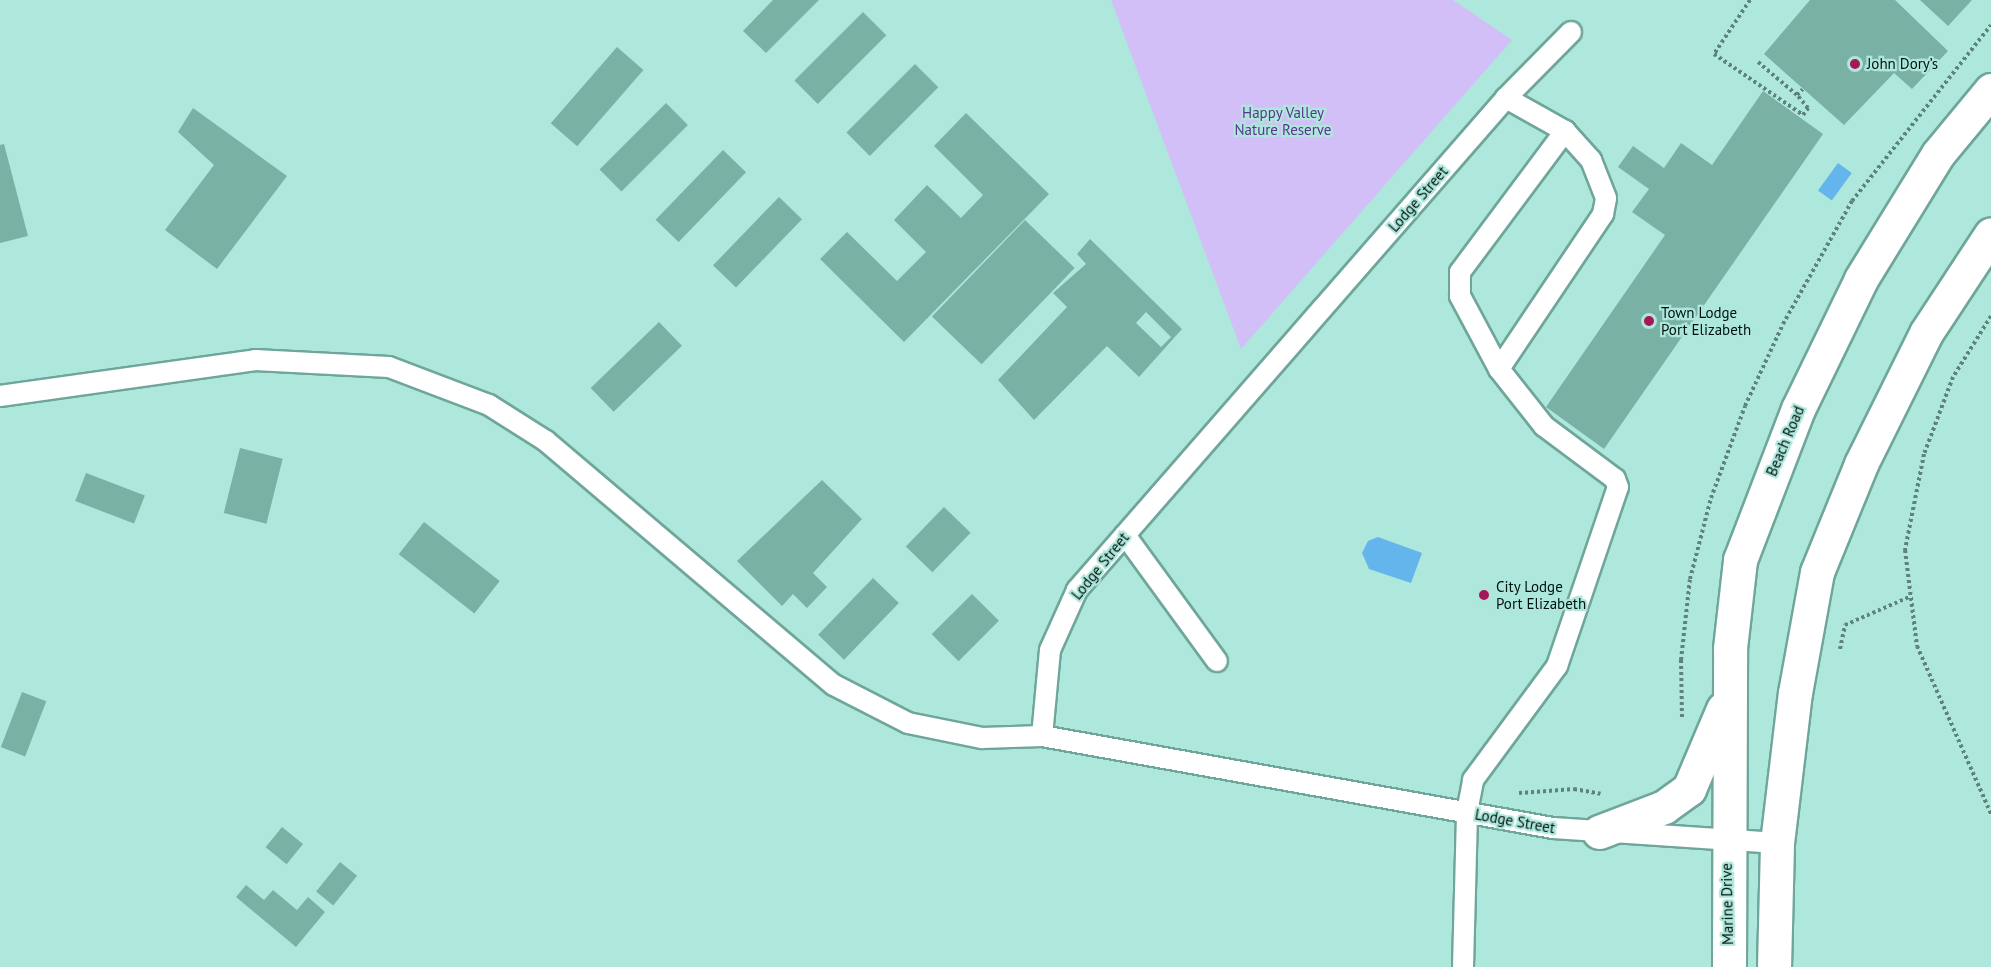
<!DOCTYPE html>
<html>
<head>
<meta charset="utf-8">
<style>
  body { margin:0 }
  #map { position:relative; width:1991px; height:967px; overflow:hidden; background:#aee7db; font-family:"PT Sans",sans-serif }
  div>[style] { position:absolute }
  .green>* { inset:0; background:#d2bff7 }
  .water>* { inset:0; background:#63b5ec; transform-origin:0 0 }
  .building>* { inset:0; background:#79b1a5; transform-origin:0 0 }
  .path>* { height:4px; margin-top:-2px; transform-origin:0; background:repeating-linear-gradient(90deg,#5d837b 0 3px,transparent 0 6px) }
  .roads { filter:drop-shadow(2px 0 #6fa69b) drop-shadow(-2px 0 #6fa69b) drop-shadow(0 2px #6fa69b) drop-shadow(0 -2px #6fa69b) }
  .lane>* { height:20px; margin:-10px; padding:0 10px; transform-origin:10px; border-radius:10px; background:#fff }
  .secondary>* { height:33px; margin:-16.5px; padding:0 16.5px; transform-origin:16.5px; border-radius:16.5px; background:#fff }
  .dots>* { width:16px; height:16px; translate:-50% -50%; box-sizing:border-box; border:3px solid #aee7db; border-radius:50% }
  span { translate:-50% -50%; white-space:nowrap; text-align:center; line-height:1.15; -webkit-text-stroke:4.5px #aee7db; paint-order:stroke }
  .poi-label { font-size:15px; color:#00120e }
  .left { translate:0 -50%; text-align:left }
  .park-label { font-size:15px; color:#5b348e }
  .street-label { font-size:15px; color:#00120e }
</style>
</head>
<body>
<div id="map">
  <div class="green">
    <i style="clip-path:polygon(1111px 0,1453px 0,1512px 40px,1241px 349px)"></i>
  </div>
  <div class="water">
    <i style="left:1838px;top:163px;width:17px;height:34px;rotate:36deg"></i>
    <i style="clip-path:polygon(1378px 537px,1422px 553px,1411px 583px,1369px 569px,1362px 553px,1368px 541px)"></i>
  </div>
  <div class="building">
    <i style="clip-path:polygon(773px 0,819px 0,766px 53px,743px 31px)"></i>
    <i style="clip-path:polygon(1810px 0,1895px 0,1948px 51px,1912px 89px,1894px 73px,1844px 125px,1764px 54px)"></i>
    <i style="clip-path:polygon(1920px 0,1972px 0,1948px 26px)"></i>
    <i style="left:863px;top:12px;width:33px;height:97px;rotate:45deg"></i>
    <i style="left:617px;top:47px;width:35px;height:101px;rotate:41deg"></i>
    <i style="left:915px;top:64px;width:33px;height:97px;rotate:45deg"></i>
    <i style="clip-path:polygon(1763px 91px,1823px 134px,1604px 449px,1546px 407px,1665px 235px,1632px 212px,1649px 189px,1618px 167px,1633px 146px,1664px 168px,1681px 143px,1712px 165px)"></i>
    <i style="left:666px;top:103px;width:31px;height:94px;rotate:45deg"></i>
    <i style="clip-path:polygon(193px 108px,287px 176px,217px 269px,165px 230px,214px 165px,178px 132px)"></i>
    <i style="clip-path:polygon(966px 113px,1049px 194px,904px 342px,820px 259px,847px 232px,897px 281px,926px 252px,894px 220px,927px 185px,961px 218px,983px 195px,934px 146px)"></i>
    <i style="clip-path:polygon(4px 144px,28px 236px,0 243px,0 145px)"></i>
    <i style="left:723px;top:150px;width:32px;height:97px;rotate:44deg"></i>
    <i style="left:779px;top:197px;width:32px;height:95px;rotate:44deg"></i>
    <i style="left:1025px;top:220px;width:69px;height:134px;rotate:44deg"></i>
    <i style="clip-path:polygon(evenodd,1090px 239px,1182px 329px,1139px 377px,1107px 346px,1034px 420px,998px 380px,1067px 307px,1053px 293px,1086px 264px,1077px 254px,1090px 239px,1146px 312px,1171px 337px,1161px 347px,1136px 323px,1146px 312px)"></i>
    <i style="left:659px;top:322px;width:33px;height:95px;rotate:46deg"></i>
    <i style="left:240px;top:448px;width:44px;height:67px;rotate:14deg"></i>
    <i style="left:86px;top:473px;width:63px;height:30px;rotate:21deg"></i>
    <i style="clip-path:polygon(822px 480px,862px 519px,813px 573px,827px 587px,807px 608px,793px 594px,782px 606px,737px 561px)"></i>
    <i style="left:944px;top:507px;width:37px;height:55px;rotate:44deg"></i>
    <i style="left:424px;top:522px;width:96px;height:41px;rotate:38deg"></i>
    <i style="left:873px;top:578px;width:36px;height:79px;rotate:44deg"></i>
    <i style="left:972px;top:594px;width:38px;height:57px;rotate:45deg"></i>
    <i style="left:22px;top:692px;width:26px;height:59px;rotate:21deg"></i>
    <i style="left:282px;top:827px;width:27px;height:26px;rotate:39deg"></i>
    <i style="left:340px;top:862px;width:22px;height:38px;rotate:39deg"></i>
    <i style="clip-path:polygon(246px 885px,264px 900px,273px 890px,297px 910px,308px 897px,325px 912px,296px 947px,236px 897px)"></i>
  </div>
  <div class="path">
    <i style="left:1750px;top:0;width:65px;rotate:123.7deg"></i>
    <i style="left:1714px;top:54px;width:108px;rotate:34.4deg"></i>
    <i style="left:1803px;top:115px;width:9px;rotate:-54deg"></i>
    <i style="left:1808px;top:108px;width:17px;rotate:-130deg"></i>
    <i style="left:1758px;top:62px;width:51px;rotate:40.2deg"></i>
    <i style="left:1797px;top:95px;width:8px;rotate:-45deg"></i>
    <i style="left:1991px;top:316px;width:72px;rotate:121.9deg"></i>
    <i style="left:1953px;top:377px;width:82px;rotate:110.6deg"></i>
    <i style="left:1924px;top:454px;width:98px;rotate:101.2deg"></i>
    <i style="left:1905px;top:550px;width:97px;rotate:82.9deg"></i>
    <i style="left:1917px;top:646px;width:184px;rotate:66.2deg"></i>
    <i style="left:1840px;top:649px;width:25px;rotate:-78deg"></i>
    <i style="left:1845px;top:625px;width:70px;rotate:-23.6deg"></i>
    <i style="left:1682px;top:717px;width:57px;rotate:-91deg"></i>
    <i style="left:1681px;top:660px;width:81px;rotate:-83.7deg"></i>
    <i style="left:1690px;top:579px;width:84px;rotate:-75.5deg"></i>
    <i style="left:1711px;top:498px;width:98px;rotate:-69.7deg"></i>
    <i style="left:1745px;top:406px;width:90px;rotate:-65.1deg"></i>
    <i style="left:1783px;top:324px;width:141px;rotate:-60.7deg"></i>
    <i style="left:1852px;top:201px;width:224px;rotate:-51.7deg"></i>
    <i style="left:1519px;top:793px;width:55px;rotate:-4.2deg"></i>
    <i style="left:1574px;top:789px;width:27px;rotate:10deg"></i>
  </div>
  <div class="roads">
    <div class="lane">
      <i style="left:1571px;top:32px;width:93px;rotate:134.6deg"></i>
      <i style="left:1506px;top:98px;width:653px;rotate:131.09deg"></i>
      <i style="left:1077px;top:590px;width:66px;rotate:114.2deg"></i>
      <i style="left:1050px;top:650px;width:86px;rotate:95.3deg"></i>
      <i style="left:1042px;top:736px;width:519px;rotate:10.21deg"></i>
      <i style="left:1553px;top:828px;width:225px;rotate:3.8deg"></i>
      <i style="left:1499px;top:369px;width:83px;rotate:-118.1deg"></i>
      <i style="left:1460px;top:296px;width:24px;rotate:-90deg"></i>
      <i style="left:1460px;top:272px;width:176px;rotate:-53.3deg"></i>
      <i style="left:0;top:396px;width:258px;rotate:-8deg"></i>
      <i style="left:255px;top:360px;width:134px;rotate:3deg"></i>
      <i style="left:389px;top:367px;width:107px;rotate:20.8deg"></i>
      <i style="left:489px;top:405px;width:67px;rotate:32.3deg"></i>
      <i style="left:546px;top:441px;width:377px;rotate:40.3deg"></i>
      <i style="left:834px;top:685px;width:83px;rotate:27.2deg"></i>
      <i style="left:908px;top:723px;width:76px;rotate:11.5deg"></i>
      <i style="left:982px;top:738px;width:60px;rotate:-1.9deg"></i>
      <i style="left:1125px;top:535px;width:156px;rotate:53.9deg"></i>
      <i style="left:1463px;top:967px;width:155px;rotate:-88.5deg"></i>
      <i style="left:1467px;top:812px;width:33px;rotate:-79deg"></i>
      <i style="left:1473px;top:780px;width:142px;rotate:-53.6deg"></i>
      <i style="left:1557px;top:666px;width:189px;rotate:-71.2deg"></i>
      <i style="left:1618px;top:487px;width:9px;rotate:-111deg"></i>
      <i style="left:1615px;top:479px;width:89px;rotate:-143.3deg"></i>
      <i style="left:1544px;top:426px;width:73px;rotate:-128.3deg"></i>
      <i style="left:1499px;top:369px;width:187px;rotate:-56.1deg"></i>
      <i style="left:1603px;top:214px;width:16px;rotate:-79deg"></i>
      <i style="left:1606px;top:198px;width:41px;rotate:-111.5deg"></i>
      <i style="left:1591px;top:160px;width:39px;rotate:-132deg"></i>
      <i style="left:1565px;top:131px;width:68px;rotate:-150.8deg"></i>
    </div>
    <div class="secondary">
      <i style="left:1599px;top:832px;width:70px;rotate:-21deg"></i>
      <i style="left:1664px;top:807px;width:31px;rotate:-36deg"></i>
      <i style="left:1689px;top:789px;width:87px;rotate:-67deg"></i>
      <i style="left:1729px;top:967px;width:319px;rotate:-89.8deg"></i>
      <i style="left:1730px;top:648px;width:89px;rotate:-83.5deg"></i>
      <i style="left:1740px;top:560px;width:162px;rotate:-69deg"></i>
      <i style="left:1798px;top:409px;width:144px;rotate:-64.1deg"></i>
      <i style="left:1861px;top:279px;width:147px;rotate:-58.4deg"></i>
      <i style="left:1938px;top:154px;width:83px;rotate:-50.4deg"></i>
      <i style="left:1774px;top:967px;width:124px;rotate:-88.6deg"></i>
      <i style="left:1777px;top:843px;width:151px;rotate:-83.2deg"></i>
      <i style="left:1795px;top:693px;width:123px;rotate:-79.7deg"></i>
      <i style="left:1817px;top:572px;width:117px;rotate:-67.8deg"></i>
      <i style="left:1861px;top:464px;width:146px;rotate:-63.6deg"></i>
      <i style="left:1926px;top:333px;width:118px;rotate:-56.7deg"></i>
    </div>
  </div>
  <div class="dots">
    <i style="left:1855px;top:64px;background:#a61758"></i>
    <i style="left:1649px;top:321px;background:#a61758"></i>
    <i style="left:1484px;top:595px;background:#a61758"></i>
  </div>
  <div class="poi-label">
    <span class="left" style="left:1867px;top:64px">John Dory’s</span>
    <span class="left" style="left:1661px;top:321px">Town Lodge<br>Port Elizabeth</span>
    <span class="left" style="left:1496px;top:595px">City Lodge<br>Port Elizabeth</span>
  </div>
  <div class="park-label">
    <span style="left:1283px;top:121px">Happy Valley<br>Nature Reserve</span>
  </div>
  <div class="street-label">
    <span style="left:1418px;top:199px;rotate:-49deg">Lodge Street</span>
    <span style="left:1785px;top:441px;rotate:-67deg">Beach Road</span>
    <span style="left:1100px;top:566px;rotate:-51deg">Lodge Street</span>
    <span style="left:1515px;top:821px;rotate:10deg">Lodge Street</span>
    <span style="left:1727px;top:904px;rotate:-91deg">Marine Drive</span>
  </div>
</div>
</body>
</html>
